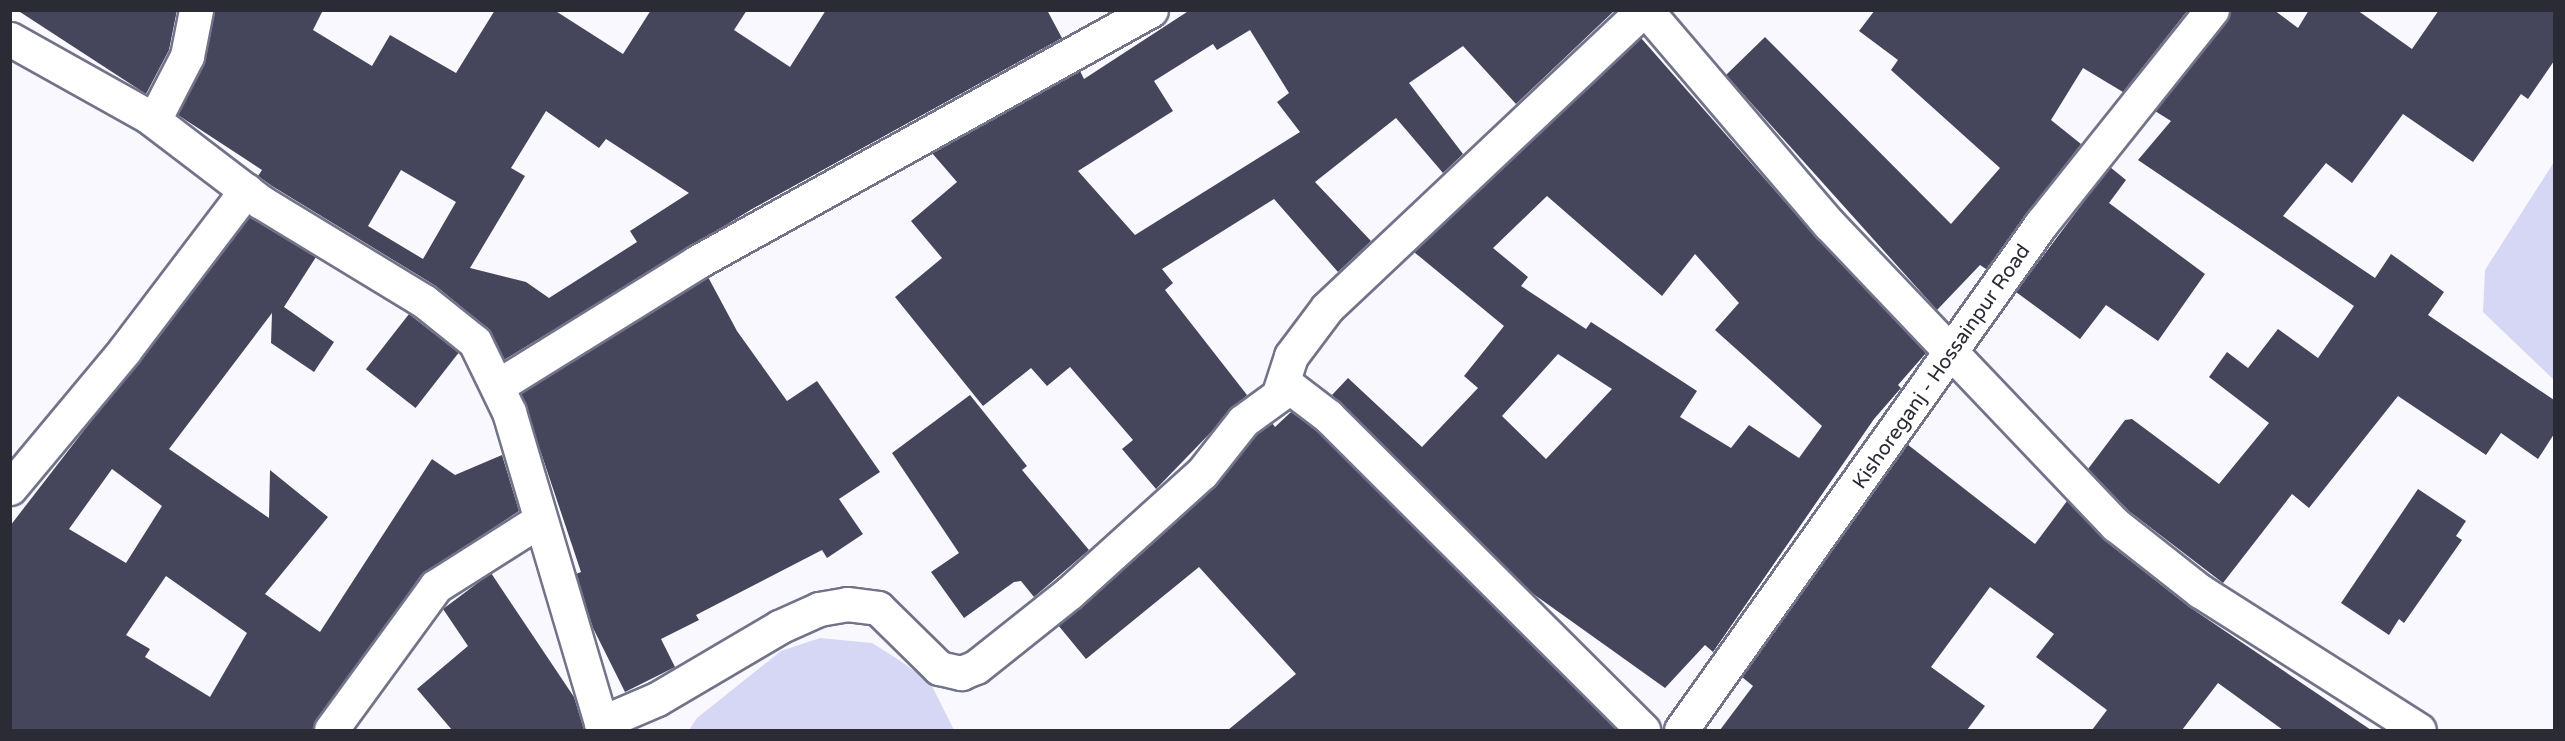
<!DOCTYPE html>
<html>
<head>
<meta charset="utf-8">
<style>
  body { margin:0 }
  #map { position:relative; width:2565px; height:741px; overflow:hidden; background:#f8f8fe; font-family:"Varela Round",sans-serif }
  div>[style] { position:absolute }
  .water>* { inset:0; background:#d6d7f4 }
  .building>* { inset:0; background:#45455b; transform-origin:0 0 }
  .roads { filter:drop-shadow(2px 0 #727389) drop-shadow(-2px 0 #727389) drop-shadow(0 2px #727389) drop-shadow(0 -2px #727389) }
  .minor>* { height:33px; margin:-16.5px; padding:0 16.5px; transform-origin:16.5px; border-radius:16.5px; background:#fff }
  .tertiary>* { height:33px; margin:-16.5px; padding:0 16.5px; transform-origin:16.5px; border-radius:16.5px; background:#fff }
  .secondary>* { height:33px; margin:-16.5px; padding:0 16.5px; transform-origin:16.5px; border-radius:16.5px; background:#fff }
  span { translate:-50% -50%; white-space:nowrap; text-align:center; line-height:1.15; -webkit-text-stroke:6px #fff; paint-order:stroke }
  .street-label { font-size:20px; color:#2b2b35 }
  .frame { position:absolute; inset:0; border:12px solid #2b2b35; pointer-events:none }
</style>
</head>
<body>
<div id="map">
  <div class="water">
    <i style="clip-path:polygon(2554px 162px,2554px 380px,2483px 312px,2485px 270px)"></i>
    <i style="clip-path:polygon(820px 638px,872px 643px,899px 660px,930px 682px,954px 730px,689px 730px,697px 718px,781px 651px)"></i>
  </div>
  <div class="building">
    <i style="clip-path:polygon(17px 10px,177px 10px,169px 50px,146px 94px)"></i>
    <i style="clip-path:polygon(evenodd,214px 10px,323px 10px,313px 30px,372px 66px,390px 35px,456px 73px,495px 10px,554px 10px,623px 54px,651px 10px,747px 10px,734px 30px,790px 67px,826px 10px,1047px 10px,1062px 38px,752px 209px,504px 360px,487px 328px,436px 286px,272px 186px,258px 176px,262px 170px,178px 115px,204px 64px,214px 10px,546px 111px,599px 148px,606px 139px,689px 193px,630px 231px,637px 242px,549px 298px,526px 282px,470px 268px,525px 176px,511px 168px,546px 111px,214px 10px,401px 170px,456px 202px,423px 259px,368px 226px,401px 170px)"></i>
    <i style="clip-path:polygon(evenodd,1190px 10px,1615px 10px,1516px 104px,1463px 46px,1409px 83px,1463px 154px,1443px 173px,1396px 118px,1315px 182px,1371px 241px,1338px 272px,1274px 199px,1162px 269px,1173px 283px,1165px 290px,1247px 395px,1156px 489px,1122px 449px,1133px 440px,1070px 367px,1047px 386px,1031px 368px,983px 406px,895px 297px,942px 258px,911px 221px,957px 182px,932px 153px,1080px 71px,1084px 79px,1190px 10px,1250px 30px,1289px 93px,1277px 102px,1300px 132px,1135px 235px,1078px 171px,1173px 111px,1154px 81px,1213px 44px,1217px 50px,1250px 30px)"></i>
    <i style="clip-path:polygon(1875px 10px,2188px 10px,2123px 92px,2083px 68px,2051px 120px,2081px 144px,1986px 269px,1980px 265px,1937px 310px,1726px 75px,1765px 37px,1951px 224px,2000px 168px,1891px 70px,1898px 60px,1859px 31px)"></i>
    <i style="clip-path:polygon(2230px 10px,2274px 10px,2298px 28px,2309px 10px,2357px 10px,2412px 49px,2439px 10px,2554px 10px,2554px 61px,2528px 99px,2521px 94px,2473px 162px,2403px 114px,2352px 183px,2326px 163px,2283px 216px,2375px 278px,2391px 254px,2444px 292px,2428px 315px,2554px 400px,2554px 434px,2538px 459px,2501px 433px,2486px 455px,2398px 396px,2309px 508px,2292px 494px,2223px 583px,2129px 511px,2088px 469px,2125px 420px,2132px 419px,2219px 484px,2269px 423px,2209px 377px,2227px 352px,2248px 368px,2278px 329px,2318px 358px,2354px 306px,2138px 160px,2171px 121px,2155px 111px)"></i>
    <i style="clip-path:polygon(evenodd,1641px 38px,1815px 236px,1926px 353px,1898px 385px,1901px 388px,1874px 419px,1713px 652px,1705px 645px,1665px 688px,1532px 593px,1332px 395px,1348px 378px,1422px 447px,1478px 388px,1464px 376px,1504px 326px,1414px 252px,1641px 38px,1547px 196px,1662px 296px,1695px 254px,1739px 303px,1715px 330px,1822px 426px,1799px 458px,1749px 425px,1731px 448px,1680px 417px,1697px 391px,1591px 322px,1586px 329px,1521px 286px,1528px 277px,1493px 248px,1547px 196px,1641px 38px,1558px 354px,1612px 389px,1546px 459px,1502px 416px,1558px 354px)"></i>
    <i style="clip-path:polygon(2110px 167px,2126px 180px,2109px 203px,2205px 274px,2158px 341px,2106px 305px,2080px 339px,2016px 292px)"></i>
    <i style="clip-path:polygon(evenodd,249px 217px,316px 257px,284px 307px,334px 342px,314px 372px,271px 343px,272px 313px,169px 449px,269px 518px,270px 470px,328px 517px,265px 594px,320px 632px,432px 459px,455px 475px,502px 455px,519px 511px,421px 575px,313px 730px,10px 730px,10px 526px,249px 217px,112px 469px,162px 506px,126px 563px,69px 529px,112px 469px,249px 217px,166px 576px,247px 633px,210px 697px,145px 657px,150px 649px,126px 635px,166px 576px)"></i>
    <i style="clip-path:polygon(708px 277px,737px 331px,787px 401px,817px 381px,880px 472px,839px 499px,863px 534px,827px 558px,822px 550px,696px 615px,699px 620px,661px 639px,675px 667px,625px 692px,593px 628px,576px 574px,581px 572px,521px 393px)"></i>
    <i style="left:409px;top:314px;width:63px;height:70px;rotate:38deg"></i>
    <i style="clip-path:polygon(970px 395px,1027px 466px,1022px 470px,1089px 550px,1034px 597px,1021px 581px,1014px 582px,964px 618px,931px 572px,959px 553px,892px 453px)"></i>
    <i style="clip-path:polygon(1291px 412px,1316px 430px,1617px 730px,1228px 730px,1296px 674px,1199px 567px,1086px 659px,1058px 625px,1215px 487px,1256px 435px,1272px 423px,1275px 427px)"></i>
    <i style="clip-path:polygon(1907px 444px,2035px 544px,2067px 501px,2104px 540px,2188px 606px,2371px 730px,2283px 730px,2218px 683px,2182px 730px,2092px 730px,2107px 710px,2036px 657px,2054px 634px,1990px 587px,1931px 667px,1985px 706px,1967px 730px,1720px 730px,1753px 686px,1742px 677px)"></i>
    <i style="clip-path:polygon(2418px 489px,2466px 521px,2456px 536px,2462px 540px,2404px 623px,2399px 619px,2389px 635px,2341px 603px)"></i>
    <i style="clip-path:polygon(491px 573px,574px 697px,584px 730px,452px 730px,417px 689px,468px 646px,443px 609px)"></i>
  </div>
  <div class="roads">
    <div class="minor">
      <i style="left:1646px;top:10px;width:282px;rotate:49.5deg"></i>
      <i style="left:1829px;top:224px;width:416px;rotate:46.4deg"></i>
      <i style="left:2116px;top:525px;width:107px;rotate:38.2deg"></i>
      <i style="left:2200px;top:591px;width:259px;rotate:32.4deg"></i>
      <i style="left:154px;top:120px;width:72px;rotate:-62.7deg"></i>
      <i style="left:187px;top:56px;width:47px;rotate:-78.9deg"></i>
      <i style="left:499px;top:385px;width:233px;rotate:-31.8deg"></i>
      <i style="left:697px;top:262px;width:519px;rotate:-29.03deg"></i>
      <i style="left:1280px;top:390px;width:36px;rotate:-72deg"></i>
      <i style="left:1291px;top:356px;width:60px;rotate:-53.1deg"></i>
      <i style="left:1327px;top:308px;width:434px;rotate:-43.3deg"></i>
      <i style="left:601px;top:723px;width:61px;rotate:-23.2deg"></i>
      <i style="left:657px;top:699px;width:142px;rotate:-30.5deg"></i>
      <i style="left:779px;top:627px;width:44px;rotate:-24.2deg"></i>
      <i style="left:819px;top:609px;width:28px;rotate:-10deg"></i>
      <i style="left:847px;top:604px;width:31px;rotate:7deg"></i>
      <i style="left:878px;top:608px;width:86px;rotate:44.5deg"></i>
      <i style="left:939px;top:668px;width:23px;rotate:13deg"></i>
      <i style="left:961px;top:673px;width:16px;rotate:-22deg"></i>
      <i style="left:976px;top:667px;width:119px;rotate:-38.5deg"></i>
      <i style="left:1069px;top:593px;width:179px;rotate:-42.1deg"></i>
      <i style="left:1202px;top:473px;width:66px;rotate:-51.7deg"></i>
      <i style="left:1243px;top:421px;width:58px;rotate:-35.9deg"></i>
      <i style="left:1290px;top:387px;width:48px;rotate:37.3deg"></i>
      <i style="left:1328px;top:416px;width:445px;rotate:44.9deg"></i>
    </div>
    <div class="tertiary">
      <i style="left:10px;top:488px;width:178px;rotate:-50.2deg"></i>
      <i style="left:124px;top:351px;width:202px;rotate:-52.8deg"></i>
      <i style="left:331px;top:730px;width:178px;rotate:-53.9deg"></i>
      <i style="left:436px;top:586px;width:123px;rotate:-32.4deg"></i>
    </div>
    <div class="secondary">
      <i style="left:10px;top:39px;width:158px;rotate:29.2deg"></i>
      <i style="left:148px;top:116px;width:142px;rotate:37.3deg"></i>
      <i style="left:261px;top:202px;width:191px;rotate:31.3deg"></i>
      <i style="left:424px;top:301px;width:65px;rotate:38.8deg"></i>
      <i style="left:475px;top:342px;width:78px;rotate:64.1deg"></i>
      <i style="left:509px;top:412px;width:332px;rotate:73.5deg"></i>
      <i style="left:1681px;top:730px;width:621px;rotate:-54.57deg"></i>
      <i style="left:2041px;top:224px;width:274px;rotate:-51.4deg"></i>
    </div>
  </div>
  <div class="street-label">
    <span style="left:1942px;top:367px;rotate:-55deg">Kishoreganj - Hossainpur Road</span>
  </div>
  <div class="frame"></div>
</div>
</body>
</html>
